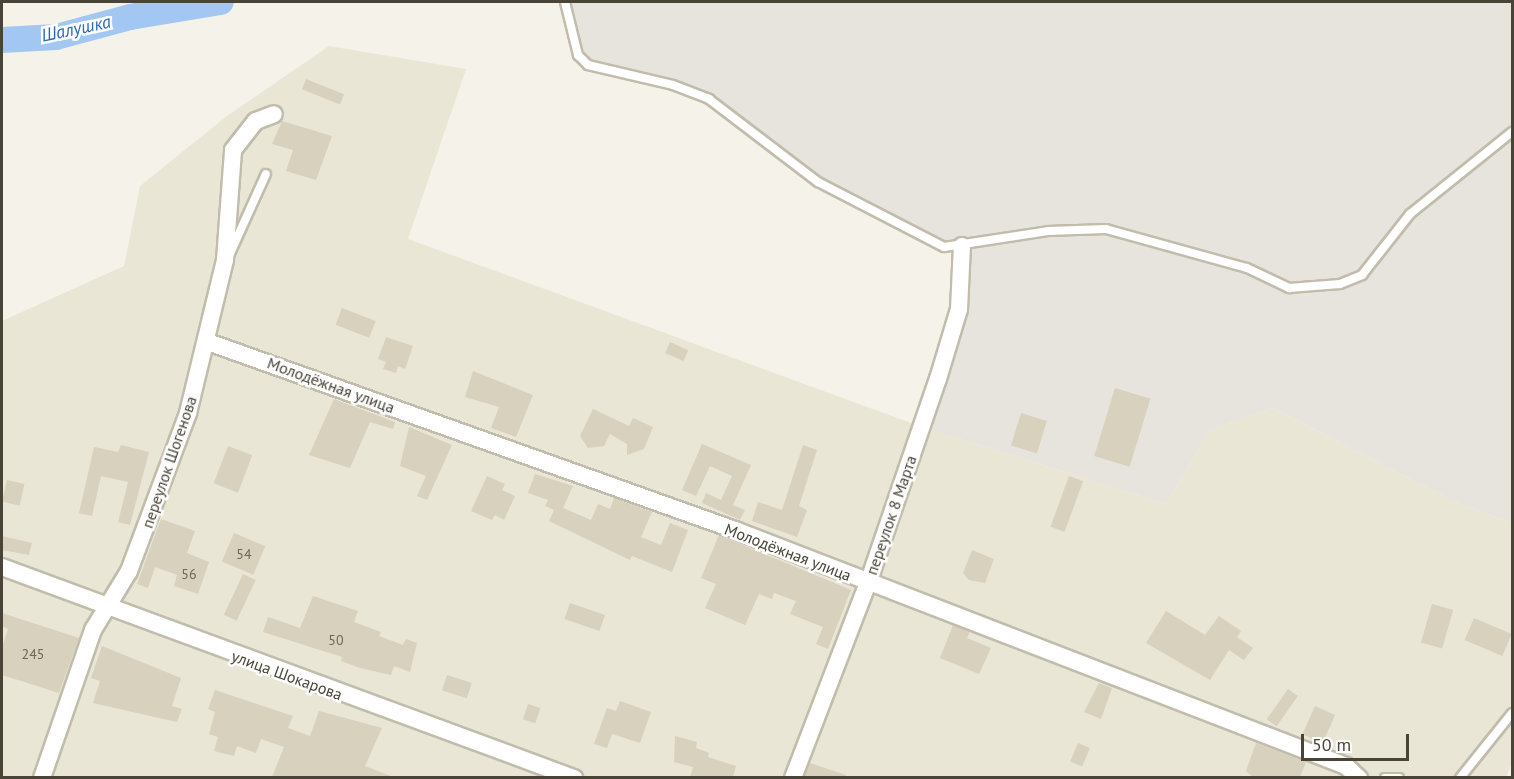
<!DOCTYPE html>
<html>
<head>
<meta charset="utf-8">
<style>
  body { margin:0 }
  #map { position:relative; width:1514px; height:779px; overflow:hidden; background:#f5f3e9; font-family:"PT Sans",sans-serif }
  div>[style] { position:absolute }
  .residential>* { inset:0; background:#e9e6d6 }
  .industrial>* { inset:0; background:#e7e4dd }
  .river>* { height:26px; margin:-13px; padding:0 13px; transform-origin:13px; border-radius:13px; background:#a3c7f3 }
  .building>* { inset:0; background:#d7d1bd; transform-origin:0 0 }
  .roads { filter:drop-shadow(2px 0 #c1bcab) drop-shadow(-2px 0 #c1bcab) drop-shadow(0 2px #c1bcab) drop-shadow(0 -2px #c1bcab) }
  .service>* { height:8px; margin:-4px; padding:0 4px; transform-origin:4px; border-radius:4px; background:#fff }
  .minor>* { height:16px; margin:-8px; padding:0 8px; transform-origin:8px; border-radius:8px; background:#fff }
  span { translate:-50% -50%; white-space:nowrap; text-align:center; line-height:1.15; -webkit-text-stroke:5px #fff; paint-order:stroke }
  .number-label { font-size:14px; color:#6c6758 }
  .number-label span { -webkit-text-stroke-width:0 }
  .street-label { font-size:16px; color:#494437 }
  .water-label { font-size:18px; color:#2b68b9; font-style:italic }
  .frame { position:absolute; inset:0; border:3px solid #494437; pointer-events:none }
  .scale { position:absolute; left:1301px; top:734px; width:108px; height:27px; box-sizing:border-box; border:3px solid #494437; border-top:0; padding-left:8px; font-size:18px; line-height:21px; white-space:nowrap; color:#494437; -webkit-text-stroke:4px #fff; paint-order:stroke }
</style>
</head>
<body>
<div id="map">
  <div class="residential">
    <i style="clip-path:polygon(329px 46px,466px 69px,408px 239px,922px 427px,1166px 504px,1210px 430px,1273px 408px,1457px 503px,1512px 523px,1512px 763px,1506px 778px,2px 777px,2px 321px,124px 266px,140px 186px,227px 116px)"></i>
  </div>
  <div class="industrial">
    <i style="clip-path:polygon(565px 2px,1512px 2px,1512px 523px,1457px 503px,1273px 408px,1210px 430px,1166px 504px,922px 427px,938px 379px,962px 247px,944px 247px,818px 182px,691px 90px,604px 72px,578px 55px)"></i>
  </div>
  <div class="river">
    <i style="left:2px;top:40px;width:54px;rotate:-3.2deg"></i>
    <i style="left:56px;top:37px;width:77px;rotate:-15.1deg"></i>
    <i style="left:130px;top:17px;width:92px;rotate:-9.4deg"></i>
  </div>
  <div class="building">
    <i style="left:306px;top:79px;width:41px;height:11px;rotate:22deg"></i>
    <i style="clip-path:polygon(282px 121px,332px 136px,316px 180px,286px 171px,293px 150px,272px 144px)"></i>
    <i style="left:342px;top:308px;width:36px;height:18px;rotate:21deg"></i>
    <i style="clip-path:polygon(386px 337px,413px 346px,405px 369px,398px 366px,396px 373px,383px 369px,386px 362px,378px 359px)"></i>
    <i style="left:670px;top:342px;width:20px;height:12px;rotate:24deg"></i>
    <i style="clip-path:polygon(473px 371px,533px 395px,516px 437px,491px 428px,499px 407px,465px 397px)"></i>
    <i style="left:1115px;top:388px;width:37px;height:71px;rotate:17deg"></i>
    <i style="clip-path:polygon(334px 399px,395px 422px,393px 429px,370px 422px,350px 468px,309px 455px)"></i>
    <i style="clip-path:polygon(593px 409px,629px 426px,633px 418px,653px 427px,644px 449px,627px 455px,627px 444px,610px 434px,604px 446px,588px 448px,580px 436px)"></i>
    <i style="left:1021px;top:413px;width:27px;height:34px;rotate:17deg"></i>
    <i style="clip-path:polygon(409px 427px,452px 445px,427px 500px,417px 496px,426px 476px,400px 466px)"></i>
    <i style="clip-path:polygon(702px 444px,751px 465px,733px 505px,745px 510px,740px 520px,702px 503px,706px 493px,721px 500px,732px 476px,710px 466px,696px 496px,682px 490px)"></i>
    <i style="clip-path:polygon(121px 445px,149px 452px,130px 525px,118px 522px,128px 482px,101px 476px,92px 516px,79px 513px,94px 447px,118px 452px)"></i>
    <i style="clip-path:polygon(803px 445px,817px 450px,799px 506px,807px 510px,797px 537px,752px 521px,758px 502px,782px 510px)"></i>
    <i style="left:228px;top:446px;width:26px;height:40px;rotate:21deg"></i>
    <i style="clip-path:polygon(535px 474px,573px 486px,563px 508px,591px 520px,598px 504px,610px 509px,614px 498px,652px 512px,641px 537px,661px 545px,670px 523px,688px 530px,672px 572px,632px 556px,630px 560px,549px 521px,554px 510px,545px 506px,548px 500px,528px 493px)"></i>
    <i style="clip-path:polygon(487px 476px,505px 484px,502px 490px,515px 496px,504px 520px,495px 515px,492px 520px,471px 511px)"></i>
    <i style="left:1069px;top:476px;width:15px;height:54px;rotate:20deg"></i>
    <i style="left:7px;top:480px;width:18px;height:22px;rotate:13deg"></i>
    <i style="clip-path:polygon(161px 519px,195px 531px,187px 553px,209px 562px,198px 594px,174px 586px,177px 575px,155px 567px,148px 588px,137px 584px)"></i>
    <i style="left:234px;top:533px;width:34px;height:31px;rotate:23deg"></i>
    <i style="clip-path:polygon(719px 535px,851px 590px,828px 649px,816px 644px,823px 627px,790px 614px,796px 601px,774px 593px,772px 599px,759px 594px,745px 625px,705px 608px,716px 584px,701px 578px)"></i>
    <i style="clip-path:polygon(2px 536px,32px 543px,29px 555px,2px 550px)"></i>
    <i style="clip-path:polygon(972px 550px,994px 559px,985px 583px,969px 580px,963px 573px)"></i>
    <i style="left:243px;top:574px;width:14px;height:45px;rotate:25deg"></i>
    <i style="clip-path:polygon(313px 596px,358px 611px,354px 622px,381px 632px,379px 636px,403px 645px,406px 639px,417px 643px,410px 672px,394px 666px,391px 675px,360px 668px,341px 661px,342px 657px,263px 632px,268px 617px,300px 628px)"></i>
    <i style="left:570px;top:603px;width:37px;height:17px;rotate:19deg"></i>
    <i style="left:1432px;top:604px;width:22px;height:40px;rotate:16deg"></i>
    <i style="clip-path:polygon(1166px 611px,1205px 635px,1219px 616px,1241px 631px,1237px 637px,1253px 648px,1244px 660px,1229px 650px,1210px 680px,1146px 643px)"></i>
    <i style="clip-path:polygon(2px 613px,79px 638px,59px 693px,2px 675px,2px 648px,8px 629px,2px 626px)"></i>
    <i style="left:1474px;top:618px;width:41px;height:24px;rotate:23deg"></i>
    <i style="clip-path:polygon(953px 625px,970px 632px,967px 638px,991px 648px,979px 674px,940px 658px)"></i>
    <i style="clip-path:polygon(102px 646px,181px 678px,172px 706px,182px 709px,177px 722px,93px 703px,100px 681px,91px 678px)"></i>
    <i style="left:447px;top:675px;width:26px;height:16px;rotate:18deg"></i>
    <i style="clip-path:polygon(1099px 683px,1112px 688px,1101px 719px,1084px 712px)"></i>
    <i style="left:1288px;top:689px;width:12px;height:37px;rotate:35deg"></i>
    <i style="clip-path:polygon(215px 690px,293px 716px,288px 728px,310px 736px,319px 711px,382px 728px,365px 766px,393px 777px,272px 777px,284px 747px,261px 739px,256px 753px,237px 746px,234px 756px,214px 751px,218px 737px,209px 734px,215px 712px,208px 709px)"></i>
    <i style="clip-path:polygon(620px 701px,651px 712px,640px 743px,612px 734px,607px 748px,594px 744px,607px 708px,616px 711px)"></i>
    <i style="left:528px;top:704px;width:13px;height:16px;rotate:18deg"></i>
    <i style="left:1315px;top:706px;width:22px;height:31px;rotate:24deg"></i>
    <i style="clip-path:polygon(675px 736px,697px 742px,696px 748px,709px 753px,708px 757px,736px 766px,733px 777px,690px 777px,693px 767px,674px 762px)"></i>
    <i style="left:1078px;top:743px;width:13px;height:20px;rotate:23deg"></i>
    <i style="clip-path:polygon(1256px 743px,1306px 762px,1300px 777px,1253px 777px,1246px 771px)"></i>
    <i style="clip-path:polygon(810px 763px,846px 775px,846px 777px,804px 777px)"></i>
  </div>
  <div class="roads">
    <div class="service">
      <i style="left:565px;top:2px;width:55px;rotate:76.2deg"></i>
      <i style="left:578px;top:55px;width:14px;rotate:45deg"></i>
      <i style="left:588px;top:65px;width:87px;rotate:13.2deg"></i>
      <i style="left:673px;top:85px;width:39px;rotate:21deg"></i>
      <i style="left:709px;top:99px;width:137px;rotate:37.3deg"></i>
      <i style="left:818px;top:182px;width:142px;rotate:27.3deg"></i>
      <i style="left:944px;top:247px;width:105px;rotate:-8.7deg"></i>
      <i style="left:1048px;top:231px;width:58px;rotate:-2deg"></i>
      <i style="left:1106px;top:229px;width:146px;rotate:15.5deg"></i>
      <i style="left:1247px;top:268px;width:47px;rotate:25.5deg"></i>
      <i style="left:1289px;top:288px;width:51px;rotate:-4.5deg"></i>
      <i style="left:1340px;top:284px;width:24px;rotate:-22deg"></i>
      <i style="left:1362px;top:275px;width:78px;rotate:-51.8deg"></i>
      <i style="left:1410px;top:214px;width:131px;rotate:-38.8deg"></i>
      <i style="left:228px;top:258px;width:92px;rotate:-65.7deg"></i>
      <i style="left:1385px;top:778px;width:14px"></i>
      <i style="left:1460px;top:778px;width:83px;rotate:-51.3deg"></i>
    </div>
    <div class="minor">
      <i style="left:208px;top:342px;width:560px;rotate:19.63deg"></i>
      <i style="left:735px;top:530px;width:655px;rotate:21.12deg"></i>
      <i style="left:1346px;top:766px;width:18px;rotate:43deg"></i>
      <i style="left:2px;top:567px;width:610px;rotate:20.25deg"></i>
      <i style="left:42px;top:778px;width:157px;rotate:-71deg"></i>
      <i style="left:93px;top:630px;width:69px;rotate:-58.6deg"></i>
      <i style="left:129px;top:571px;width:169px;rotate:-69.5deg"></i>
      <i style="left:188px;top:413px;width:157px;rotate:-76.4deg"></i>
      <i style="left:225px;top:260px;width:110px;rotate:-85.8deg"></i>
      <i style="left:233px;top:150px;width:37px;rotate:-52deg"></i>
      <i style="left:256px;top:121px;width:19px;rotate:-21deg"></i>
      <i style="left:793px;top:778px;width:209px;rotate:-69deg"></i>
      <i style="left:868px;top:583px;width:216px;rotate:-71.1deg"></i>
      <i style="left:938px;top:379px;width:73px;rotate:-73.3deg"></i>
      <i style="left:959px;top:309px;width:63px;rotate:-87.3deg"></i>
    </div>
  </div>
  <div class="number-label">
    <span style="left:244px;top:554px">54</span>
    <span style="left:189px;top:574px">56</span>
    <span style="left:336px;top:640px">50</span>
    <span style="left:33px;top:654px">245</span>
  </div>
  <div class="street-label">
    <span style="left:331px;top:385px;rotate:20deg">Молодёжная улица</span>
    <span style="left:169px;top:462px;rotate:-71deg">переулок Шогенова</span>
    <span style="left:891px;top:515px;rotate:-71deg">переулок 8 Марта</span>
    <span style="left:788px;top:552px;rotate:21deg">Молодёжная улица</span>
    <span style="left:287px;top:675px;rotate:20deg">улица Шокарова</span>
  </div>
  <div class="water-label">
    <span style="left:76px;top:29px;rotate:-12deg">Шалушка</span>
  </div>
  <div class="frame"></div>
  <div class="scale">50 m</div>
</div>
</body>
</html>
